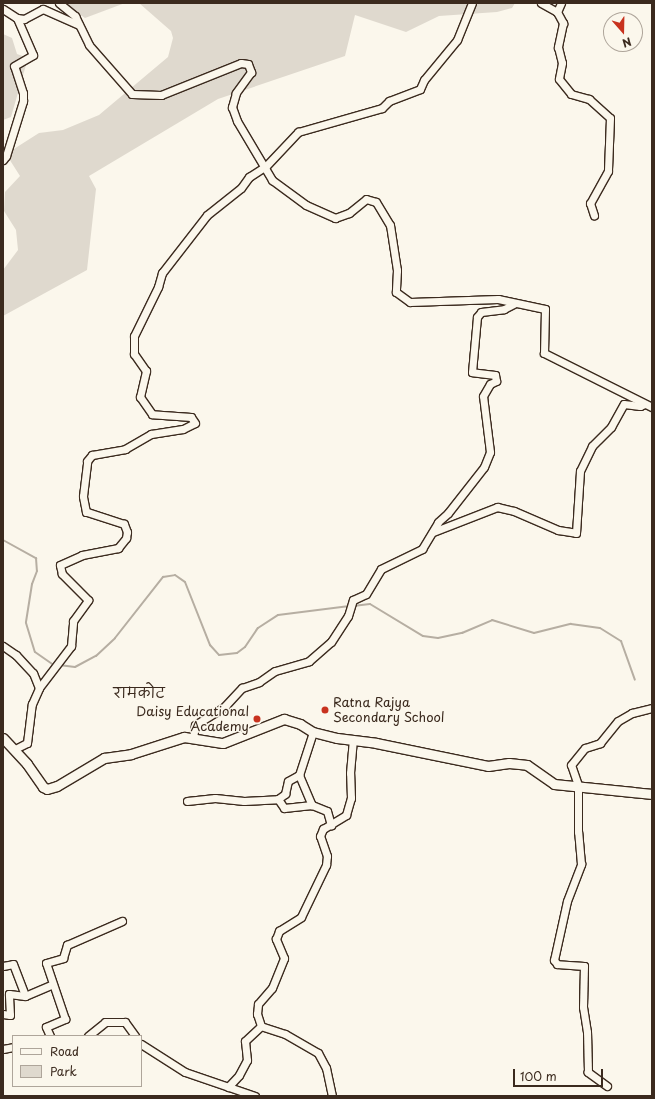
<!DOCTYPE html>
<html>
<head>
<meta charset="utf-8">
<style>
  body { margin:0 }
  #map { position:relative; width:655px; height:1099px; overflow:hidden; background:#fbf7ec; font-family:"Playpen Sans","Playpen Sans Deva",sans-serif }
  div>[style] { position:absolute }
  .green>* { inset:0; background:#dfd9ce }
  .stream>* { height:2px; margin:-1px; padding:0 1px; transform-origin:1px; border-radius:1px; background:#b6aea2 }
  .roads { filter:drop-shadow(1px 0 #3b2a1e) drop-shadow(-1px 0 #3b2a1e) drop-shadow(0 1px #3b2a1e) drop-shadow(0 -1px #3b2a1e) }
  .minor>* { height:7px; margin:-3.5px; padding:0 3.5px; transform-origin:3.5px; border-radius:3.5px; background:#fbf7ec }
  .major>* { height:9px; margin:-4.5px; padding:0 4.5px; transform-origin:4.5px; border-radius:4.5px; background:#fbf7ec }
  .dots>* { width:11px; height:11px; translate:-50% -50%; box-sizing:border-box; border:2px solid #fbf7ec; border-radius:50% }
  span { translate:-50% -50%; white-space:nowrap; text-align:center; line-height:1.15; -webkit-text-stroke:3px #fbf7ec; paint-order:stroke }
  .poi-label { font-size:13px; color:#3b2a1e }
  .left { translate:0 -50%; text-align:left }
  .right { translate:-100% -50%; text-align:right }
  .neighbourhood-label { font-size:14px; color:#3b2a1e }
  .frame { position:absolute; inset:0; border:4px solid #3b2a1e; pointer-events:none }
  .legend { position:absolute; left:12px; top:1035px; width:130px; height:52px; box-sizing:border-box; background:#fbf7ec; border:1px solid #aea59a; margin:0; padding:5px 7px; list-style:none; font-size:12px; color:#3b2a1e }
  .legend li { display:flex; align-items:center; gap:8px; height:20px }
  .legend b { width:20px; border:1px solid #aea59a }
  .north { position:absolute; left:603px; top:12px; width:40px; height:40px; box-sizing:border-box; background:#fbf7ec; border:1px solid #aea59a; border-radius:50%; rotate:160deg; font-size:11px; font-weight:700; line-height:16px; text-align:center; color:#3b2a1e }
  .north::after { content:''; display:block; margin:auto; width:14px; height:18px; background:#c8321e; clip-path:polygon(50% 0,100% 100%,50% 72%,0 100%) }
  .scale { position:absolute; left:513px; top:1069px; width:90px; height:18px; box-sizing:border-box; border:2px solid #3b2a1e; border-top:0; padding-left:5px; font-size:12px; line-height:14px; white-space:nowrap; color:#3b2a1e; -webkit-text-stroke:3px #fbf7ec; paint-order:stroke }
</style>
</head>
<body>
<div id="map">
  <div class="green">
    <i style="clip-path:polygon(63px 3px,125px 3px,85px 18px)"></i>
    <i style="clip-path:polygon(139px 3px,515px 3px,512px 8px,497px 12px,439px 16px,406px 32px,355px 15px,345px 56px,218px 99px,89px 176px,96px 189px,87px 270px,3px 316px,3px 270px,18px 250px,16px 230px,4px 211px,5px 192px,20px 176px,6px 154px,39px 133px,63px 130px,99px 115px,168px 57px,173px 38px,171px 31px)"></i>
    <i style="clip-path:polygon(3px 34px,12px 38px,17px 54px,28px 58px,11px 117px,3px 120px)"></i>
  </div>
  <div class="stream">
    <i style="left:3px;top:540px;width:38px;rotate:29deg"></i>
    <i style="left:36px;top:558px;width:13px;rotate:86deg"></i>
    <i style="left:37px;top:571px;width:14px;rotate:111deg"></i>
    <i style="left:32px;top:584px;width:39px;rotate:99deg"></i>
    <i style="left:26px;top:623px;width:30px;rotate:73deg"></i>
    <i style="left:35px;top:652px;width:21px;rotate:35deg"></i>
    <i style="left:353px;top:606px;width:17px;rotate:-7deg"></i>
    <i style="left:370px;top:604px;width:62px;rotate:31.1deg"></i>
    <i style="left:423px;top:636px;width:15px;rotate:8deg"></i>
    <i style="left:438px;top:638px;width:25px;rotate:-12deg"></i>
    <i style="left:462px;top:633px;width:33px;rotate:-23deg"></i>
    <i style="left:492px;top:620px;width:44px;rotate:17.2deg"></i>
    <i style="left:534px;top:633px;width:38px;rotate:-14deg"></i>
    <i style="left:571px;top:624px;width:29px;rotate:8deg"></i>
    <i style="left:600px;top:628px;width:25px;rotate:32deg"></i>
    <i style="left:621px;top:641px;width:41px;rotate:70.3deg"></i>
    <i style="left:59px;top:665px;width:16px;rotate:7deg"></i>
    <i style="left:75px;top:667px;width:24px;rotate:-28deg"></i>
    <i style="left:96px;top:656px;width:26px;rotate:-43deg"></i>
    <i style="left:115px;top:638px;width:78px;rotate:-51.8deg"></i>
    <i style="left:163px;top:577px;width:12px;rotate:-9deg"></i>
    <i style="left:175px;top:575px;width:12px;rotate:35deg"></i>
    <i style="left:185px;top:582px;width:68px;rotate:68.4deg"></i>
    <i style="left:210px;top:645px;width:13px;rotate:48deg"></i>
    <i style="left:219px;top:655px;width:18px;rotate:-6deg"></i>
    <i style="left:237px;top:653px;width:10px;rotate:-37deg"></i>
    <i style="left:245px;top:647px;width:23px;rotate:-56deg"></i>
    <i style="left:258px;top:628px;width:24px;rotate:-33deg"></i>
    <i style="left:278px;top:615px;width:72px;rotate:-7.2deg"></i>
  </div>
  <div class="roads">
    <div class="minor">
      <i style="left:59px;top:3px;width:21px;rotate:39deg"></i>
      <i style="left:75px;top:16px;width:32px;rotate:64deg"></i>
      <i style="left:89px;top:45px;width:65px;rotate:48.7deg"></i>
      <i style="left:132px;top:94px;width:29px;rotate:2deg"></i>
      <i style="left:161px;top:95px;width:86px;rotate:-21.8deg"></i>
      <i style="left:241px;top:63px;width:7px;rotate:8deg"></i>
      <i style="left:248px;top:64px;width:9px;rotate:69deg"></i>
      <i style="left:251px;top:72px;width:26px;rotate:126deg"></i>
      <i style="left:236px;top:93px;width:15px;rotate:106deg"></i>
      <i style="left:232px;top:107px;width:15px;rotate:70deg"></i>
      <i style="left:237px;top:121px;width:69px;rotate:59.3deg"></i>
      <i style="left:272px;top:180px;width:42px;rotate:36.3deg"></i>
      <i style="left:306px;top:205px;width:32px;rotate:24deg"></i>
      <i style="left:335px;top:218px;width:15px;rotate:-20deg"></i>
      <i style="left:349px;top:213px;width:22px;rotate:-39deg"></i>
      <i style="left:366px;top:199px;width:10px;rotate:17deg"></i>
      <i style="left:376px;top:202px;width:27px;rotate:59deg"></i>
      <i style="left:390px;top:225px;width:46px;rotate:81.2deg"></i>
      <i style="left:397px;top:270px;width:22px;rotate:93deg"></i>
      <i style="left:396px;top:292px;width:17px;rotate:36deg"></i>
      <i style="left:410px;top:302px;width:88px;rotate:-2deg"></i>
      <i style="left:498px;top:299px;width:48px;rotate:12deg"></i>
      <i style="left:545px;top:309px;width:44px;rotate:91.3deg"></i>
      <i style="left:544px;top:353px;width:121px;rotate:26.6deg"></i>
      <i style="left:541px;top:3px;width:18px;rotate:29deg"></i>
      <i style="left:557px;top:12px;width:13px;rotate:61deg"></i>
      <i style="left:563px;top:23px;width:25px;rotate:102deg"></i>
      <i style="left:558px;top:47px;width:16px;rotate:76deg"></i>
      <i style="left:562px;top:63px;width:16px;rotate:101deg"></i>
      <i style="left:559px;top:79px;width:19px;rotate:51deg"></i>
      <i style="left:571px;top:94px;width:19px;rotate:16deg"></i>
      <i style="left:589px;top:99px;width:28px;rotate:42deg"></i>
      <i style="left:610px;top:118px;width:53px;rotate:92.2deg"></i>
      <i style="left:608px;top:171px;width:37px;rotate:119deg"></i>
      <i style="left:590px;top:203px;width:13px;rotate:72deg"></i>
      <i style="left:3px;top:9px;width:17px;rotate:33deg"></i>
      <i style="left:17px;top:18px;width:7px;rotate:8deg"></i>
      <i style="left:24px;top:19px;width:21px;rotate:-28deg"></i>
      <i style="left:43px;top:9px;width:39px;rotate:24deg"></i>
      <i style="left:557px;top:12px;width:10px;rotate:-66deg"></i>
      <i style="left:3px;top:160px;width:5px;rotate:-53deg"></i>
      <i style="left:6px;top:156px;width:58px;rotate:-72.8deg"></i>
      <i style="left:23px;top:101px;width:8px;rotate:-90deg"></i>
      <i style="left:23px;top:93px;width:28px;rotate:-108deg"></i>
      <i style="left:14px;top:66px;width:22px;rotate:-30deg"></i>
      <i style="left:33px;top:55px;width:40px;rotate:-113.4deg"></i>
      <i style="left:433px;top:532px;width:69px;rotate:-21.3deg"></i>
      <i style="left:497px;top:507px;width:17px;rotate:13deg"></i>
      <i style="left:514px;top:511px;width:48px;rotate:23.4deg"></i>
      <i style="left:558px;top:530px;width:18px;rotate:9deg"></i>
      <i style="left:576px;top:533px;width:62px;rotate:-86.3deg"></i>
      <i style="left:580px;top:471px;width:28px;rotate:-64deg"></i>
      <i style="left:592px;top:446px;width:27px;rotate:-45deg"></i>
      <i style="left:611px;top:427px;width:26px;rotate:-61deg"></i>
      <i style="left:624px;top:404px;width:16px;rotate:7deg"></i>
      <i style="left:640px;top:406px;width:5px;rotate:-22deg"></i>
      <i style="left:3px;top:646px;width:16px;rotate:35deg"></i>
      <i style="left:16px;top:655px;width:25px;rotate:47deg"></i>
      <i style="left:33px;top:673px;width:16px;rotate:68deg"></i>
      <i style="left:313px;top:732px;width:45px;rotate:108deg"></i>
      <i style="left:299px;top:775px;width:33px;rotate:67deg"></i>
      <i style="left:312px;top:805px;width:16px;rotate:22deg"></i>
      <i style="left:327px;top:811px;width:15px;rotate:74deg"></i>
      <i style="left:193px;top:738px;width:13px;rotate:-81deg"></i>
      <i style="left:195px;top:725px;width:36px;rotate:-32deg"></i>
      <i style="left:225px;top:706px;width:25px;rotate:-47deg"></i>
      <i style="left:242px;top:688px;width:18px;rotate:-19deg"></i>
      <i style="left:259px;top:682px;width:19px;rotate:-35deg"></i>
      <i style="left:275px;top:671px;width:35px;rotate:-16deg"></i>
      <i style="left:309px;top:661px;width:29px;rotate:-41deg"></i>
      <i style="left:331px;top:642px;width:31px;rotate:-57deg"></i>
      <i style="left:348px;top:616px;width:17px;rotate:-73deg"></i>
      <i style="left:353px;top:600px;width:14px;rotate:-25deg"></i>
      <i style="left:366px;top:594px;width:29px;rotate:-59deg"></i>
      <i style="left:381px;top:569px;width:46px;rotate:-26deg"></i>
      <i style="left:422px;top:549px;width:31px;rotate:-59deg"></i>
      <i style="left:438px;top:522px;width:13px;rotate:-42deg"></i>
      <i style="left:448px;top:513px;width:58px;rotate:-52deg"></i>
      <i style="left:484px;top:467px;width:16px;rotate:-68deg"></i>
      <i style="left:490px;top:452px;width:56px;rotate:-97.1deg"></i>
      <i style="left:483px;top:396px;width:14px;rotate:-60deg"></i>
      <i style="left:490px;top:384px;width:7px;rotate:-27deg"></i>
      <i style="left:496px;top:381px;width:6px;rotate:-99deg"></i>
      <i style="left:495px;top:375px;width:23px;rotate:-173deg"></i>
      <i style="left:472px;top:372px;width:55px;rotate:-84.8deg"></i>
      <i style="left:477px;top:317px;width:6px;rotate:-51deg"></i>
      <i style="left:481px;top:312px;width:23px;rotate:-7deg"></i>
      <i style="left:504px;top:309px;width:11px;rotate:-27deg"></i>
      <i style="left:15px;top:749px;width:13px;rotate:-27deg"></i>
      <i style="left:27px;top:743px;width:39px;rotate:-83deg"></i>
      <i style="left:32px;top:704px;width:17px;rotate:-66deg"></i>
      <i style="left:39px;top:688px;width:53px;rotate:-52.7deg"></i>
      <i style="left:71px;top:646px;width:25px;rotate:-85deg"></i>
      <i style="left:73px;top:621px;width:26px;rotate:-54deg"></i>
      <i style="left:88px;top:600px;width:37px;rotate:-135deg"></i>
      <i style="left:62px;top:574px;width:9px;rotate:-103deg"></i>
      <i style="left:60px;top:565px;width:24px;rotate:-24deg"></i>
      <i style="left:82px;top:555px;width:37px;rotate:-11deg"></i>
      <i style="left:118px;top:548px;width:13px;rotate:-51deg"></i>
      <i style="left:126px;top:538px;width:6px;rotate:-81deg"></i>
      <i style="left:127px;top:532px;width:9px;rotate:-111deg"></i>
      <i style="left:124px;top:524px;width:40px;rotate:-162deg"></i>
      <i style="left:86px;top:512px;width:16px;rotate:-101deg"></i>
      <i style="left:83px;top:496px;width:35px;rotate:-83deg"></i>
      <i style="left:87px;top:461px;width:8px;rotate:-50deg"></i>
      <i style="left:92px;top:455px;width:34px;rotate:-10deg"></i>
      <i style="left:125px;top:449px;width:30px;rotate:-30deg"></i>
      <i style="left:151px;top:434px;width:32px;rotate:-9deg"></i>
      <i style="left:183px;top:429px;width:13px;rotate:-27deg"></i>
      <i style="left:195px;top:423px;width:7px;rotate:-124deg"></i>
      <i style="left:191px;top:417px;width:39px;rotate:-176deg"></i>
      <i style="left:152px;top:414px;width:21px;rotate:-125deg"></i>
      <i style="left:140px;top:397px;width:27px;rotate:-77deg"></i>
      <i style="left:146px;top:371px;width:21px;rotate:-125deg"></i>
      <i style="left:134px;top:354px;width:18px;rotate:-90deg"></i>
      <i style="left:134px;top:336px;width:55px;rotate:-63.9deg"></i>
      <i style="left:158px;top:287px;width:15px;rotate:-74deg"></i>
      <i style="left:162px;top:273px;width:73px;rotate:-52.2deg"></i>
      <i style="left:207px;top:215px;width:43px;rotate:-38.5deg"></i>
      <i style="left:241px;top:188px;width:14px;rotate:-54deg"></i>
      <i style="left:249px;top:177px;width:20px;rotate:-33deg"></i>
      <i style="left:266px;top:166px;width:47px;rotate:-46.7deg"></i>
      <i style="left:298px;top:132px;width:87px;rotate:-15.9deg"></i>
      <i style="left:382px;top:108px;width:10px;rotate:-45deg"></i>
      <i style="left:389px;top:101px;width:33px;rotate:-21deg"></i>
      <i style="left:420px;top:89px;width:10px;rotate:-66deg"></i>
      <i style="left:424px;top:80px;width:52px;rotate:-50.5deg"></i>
      <i style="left:457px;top:40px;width:40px;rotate:-68deg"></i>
      <i style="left:278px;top:799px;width:11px;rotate:56deg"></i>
      <i style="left:284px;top:808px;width:28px;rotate:-6deg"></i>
      <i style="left:187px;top:801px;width:28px;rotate:-6deg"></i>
      <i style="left:215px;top:798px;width:29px;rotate:6deg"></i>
      <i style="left:244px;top:801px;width:34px;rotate:-3deg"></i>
      <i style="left:278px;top:799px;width:9px;rotate:-36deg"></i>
      <i style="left:285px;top:794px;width:13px;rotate:-77deg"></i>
      <i style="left:288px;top:781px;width:13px;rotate:-29deg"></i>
      <i style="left:3px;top:966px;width:10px;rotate:-11deg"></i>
      <i style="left:13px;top:964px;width:34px;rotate:69deg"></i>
      <i style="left:25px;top:996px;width:30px;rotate:-23deg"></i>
      <i style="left:3px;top:1014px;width:7px;rotate:8deg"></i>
      <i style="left:10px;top:1015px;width:21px;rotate:-93deg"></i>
      <i style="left:9px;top:994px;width:16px;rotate:7deg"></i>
      <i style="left:50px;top:1036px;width:10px;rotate:-114deg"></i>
      <i style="left:46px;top:1027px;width:21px;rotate:-23deg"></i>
      <i style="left:65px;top:1019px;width:59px;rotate:-108.7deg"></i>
      <i style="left:46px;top:963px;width:18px;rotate:-16deg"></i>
      <i style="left:63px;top:958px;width:14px;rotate:-73deg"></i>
      <i style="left:67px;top:945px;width:60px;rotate:-23.6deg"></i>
      <i style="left:88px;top:1036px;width:22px;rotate:-39deg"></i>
      <i style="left:105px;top:1022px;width:20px"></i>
      <i style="left:125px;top:1022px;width:17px;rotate:54deg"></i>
      <i style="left:141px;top:1044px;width:52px;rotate:32.5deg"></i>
      <i style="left:185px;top:1072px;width:74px;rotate:18.9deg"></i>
      <i style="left:3px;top:1049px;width:10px;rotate:-11deg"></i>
      <i style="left:607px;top:1086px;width:24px;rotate:-144deg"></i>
      <i style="left:588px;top:1072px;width:40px;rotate:-91.4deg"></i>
      <i style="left:587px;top:1032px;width:25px;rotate:-99deg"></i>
      <i style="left:583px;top:1007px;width:41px;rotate:-88.6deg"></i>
      <i style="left:584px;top:966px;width:27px;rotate:-176deg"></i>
      <i style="left:557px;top:964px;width:5px;rotate:-127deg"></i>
      <i style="left:554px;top:960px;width:60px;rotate:-77.6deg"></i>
      <i style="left:567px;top:901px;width:40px;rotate:-69deg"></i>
      <i style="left:581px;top:864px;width:32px;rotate:-95deg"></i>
      <i style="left:578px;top:832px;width:47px;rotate:-90deg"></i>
      <i style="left:578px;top:785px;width:21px;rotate:-109deg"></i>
      <i style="left:571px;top:765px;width:22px;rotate:-51deg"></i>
      <i style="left:585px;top:748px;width:16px;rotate:-18deg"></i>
      <i style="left:600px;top:743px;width:28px;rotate:-51deg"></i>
      <i style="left:618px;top:721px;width:16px;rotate:-30deg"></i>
      <i style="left:632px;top:713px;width:21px;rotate:-14deg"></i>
      <i style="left:228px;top:1087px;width:16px;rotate:-47deg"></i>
      <i style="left:239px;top:1075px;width:17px;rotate:-62deg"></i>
      <i style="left:247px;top:1060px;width:19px;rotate:-96deg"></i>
      <i style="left:245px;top:1041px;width:22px;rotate:-43deg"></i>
      <i style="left:332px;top:1096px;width:29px;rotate:-102deg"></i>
      <i style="left:326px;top:1068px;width:17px;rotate:-118deg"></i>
      <i style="left:318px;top:1053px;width:38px;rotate:-150deg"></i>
      <i style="left:285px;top:1034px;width:25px;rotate:-162deg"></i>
      <i style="left:261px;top:1026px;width:13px;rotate:-108deg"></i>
      <i style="left:257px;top:1014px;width:10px;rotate:-84deg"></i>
      <i style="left:258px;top:1004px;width:21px;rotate:-49deg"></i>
      <i style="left:272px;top:988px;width:32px;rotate:-68deg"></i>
      <i style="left:284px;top:958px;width:21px;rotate:-113deg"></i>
      <i style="left:276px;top:939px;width:9px;rotate:-69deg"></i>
      <i style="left:279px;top:931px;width:26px;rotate:-32deg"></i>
      <i style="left:301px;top:917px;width:58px;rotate:-64.3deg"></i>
      <i style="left:326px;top:865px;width:9px;rotate:-84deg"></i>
      <i style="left:327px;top:856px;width:21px;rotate:-109deg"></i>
      <i style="left:320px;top:836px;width:8px;rotate:-67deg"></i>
      <i style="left:323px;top:829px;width:27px;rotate:-31deg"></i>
      <i style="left:346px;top:815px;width:18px;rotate:-74deg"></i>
      <i style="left:351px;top:798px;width:25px;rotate:-92deg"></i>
      <i style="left:350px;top:773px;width:33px;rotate:-85deg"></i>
    </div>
    <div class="major">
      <i style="left:3px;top:738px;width:35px;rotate:47deg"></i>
      <i style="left:27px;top:764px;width:28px;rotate:55deg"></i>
      <i style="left:43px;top:787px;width:4px;rotate:27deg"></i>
      <i style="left:47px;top:789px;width:10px;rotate:-17deg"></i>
      <i style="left:57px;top:786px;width:55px;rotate:-30.8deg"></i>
      <i style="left:104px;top:758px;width:27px;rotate:-8deg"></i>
      <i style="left:131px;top:754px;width:56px;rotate:-17.8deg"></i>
      <i style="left:184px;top:737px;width:39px;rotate:9deg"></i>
      <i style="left:223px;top:743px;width:66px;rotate:-21.5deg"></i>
      <i style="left:284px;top:719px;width:17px;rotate:17deg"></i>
      <i style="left:300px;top:724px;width:15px;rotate:32deg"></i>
      <i style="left:313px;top:732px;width:25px;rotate:14deg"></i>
      <i style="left:337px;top:738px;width:39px;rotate:7deg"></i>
      <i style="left:376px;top:743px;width:114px;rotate:11.6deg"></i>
      <i style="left:488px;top:766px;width:21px;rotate:-8deg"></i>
      <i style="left:509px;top:763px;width:18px;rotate:6deg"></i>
      <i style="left:527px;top:765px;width:33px;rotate:35deg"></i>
      <i style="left:554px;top:784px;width:99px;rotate:5.8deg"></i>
    </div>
  </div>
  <div class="dots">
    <i style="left:325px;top:710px;background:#c8321e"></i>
    <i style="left:257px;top:719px;background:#c8321e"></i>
  </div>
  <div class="poi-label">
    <span class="left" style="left:333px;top:710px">Ratna Rajya<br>Secondary School</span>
    <span class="right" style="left:249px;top:719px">Daisy Educational<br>Academy</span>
  </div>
  <div class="neighbourhood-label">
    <span style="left:139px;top:693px">रामकोट</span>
  </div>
  <div class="frame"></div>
  <ul class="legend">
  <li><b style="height:5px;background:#fbf7ec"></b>Road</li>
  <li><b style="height:11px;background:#dfd9ce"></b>Park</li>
  </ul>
  <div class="north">N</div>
  <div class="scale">100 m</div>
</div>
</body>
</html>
